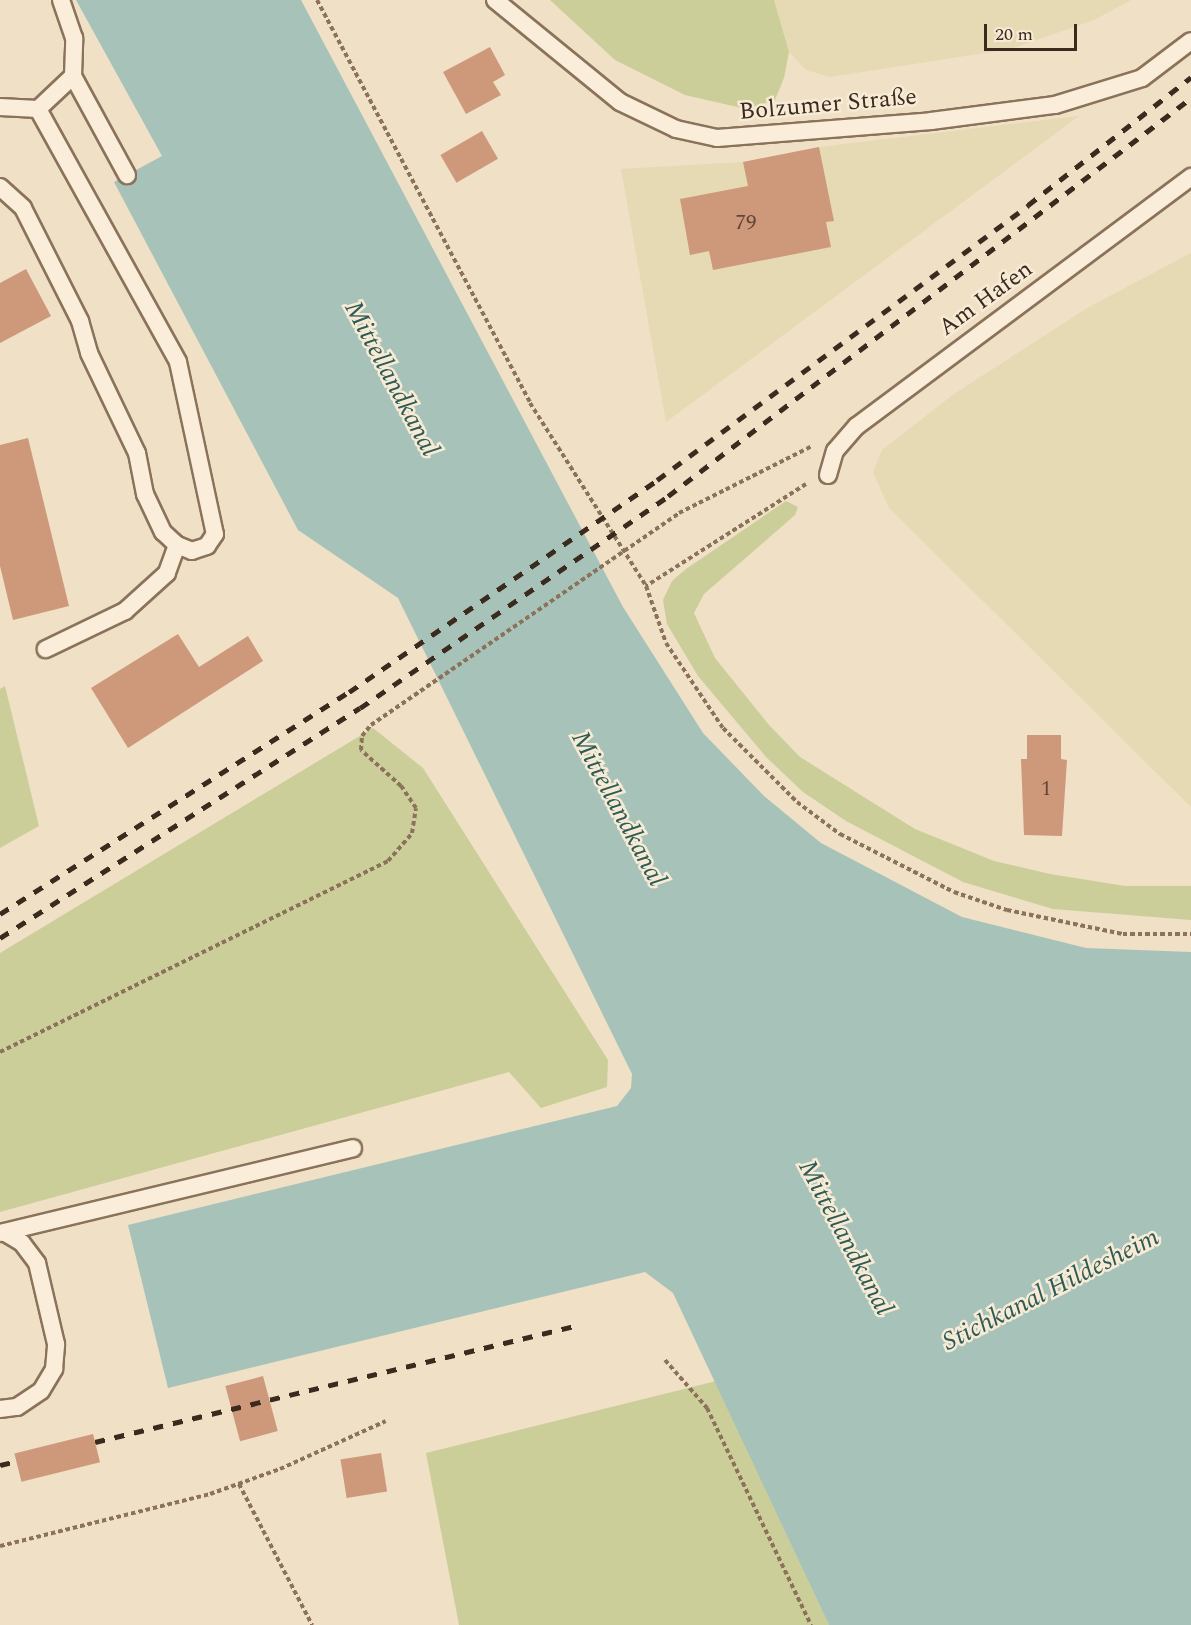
<!DOCTYPE html>
<html>
<head>
<meta charset="utf-8">
<style>
  body { margin:0 }
  #map { position:relative; width:1191px; height:1625px; overflow:hidden; background:#efe0c6; font-family:Spectral,serif }
  div>[style] { position:absolute }
  .farmland>* { inset:0; background:#e5dab3 }
  .green>* { inset:0; background:#cbce99 }
  .water>* { inset:0; background:#a7c3b9 }
  .building>* { inset:0; background:#ce987b; transform-origin:0 0 }
  .path>* { height:4px; margin-top:-2px; transform-origin:0; background:repeating-linear-gradient(90deg,#8b725b 0 4.5px,transparent 0 7.5px) }
  .roads { filter:drop-shadow(2px 0 #8b725b) drop-shadow(-2px 0 #8b725b) drop-shadow(0 2px #8b725b) drop-shadow(0 -2px #8b725b) }
  .service>* { height:16px; margin:-8px; padding:0 8px; transform-origin:8px; border-radius:8px; background:#faeeda }
  .rail>* { height:4.5px; margin-top:-2.25px; transform-origin:0; background:repeating-linear-gradient(90deg,#3b2b1f 0 10px,transparent 0 20px) }
  .path-bridge>* { height:4px; margin-top:-2px; transform-origin:0; background:repeating-linear-gradient(90deg,#8b725b 0 4.5px,transparent 0 7.5px) }
  span { translate:-50% -50%; white-space:nowrap; text-align:center; line-height:1.15; -webkit-text-stroke:5px #f7ebd6; paint-order:stroke }
  .number-label { font-size:21px; color:#604636 }
  .number-label span { -webkit-text-stroke-width:0 }
  .street-label { font-size:24px; color:#3b2b1f }
  .water-label { font-size:26px; color:#2e5b55; font-style:italic }
  .scale { position:absolute; left:984px; top:24px; width:93px; height:27px; box-sizing:border-box; border:3px solid #3b2b1f; border-top:0; padding-left:8px; font-size:18px; line-height:21px; white-space:nowrap; color:#3b2b1f; -webkit-text-stroke:4px #f7ebd6; paint-order:stroke }
</style>
</head>
<body>
<div id="map">
  <div class="farmland">
    <i style="clip-path:polygon(774px 0,1131px 0,1094px 20px,1010px 49px,830px 77px,806px 70px,789px 52px)"></i>
    <i style="clip-path:polygon(1079px 116px,666px 422px,621px 169px,743px 162px,819px 147px)"></i>
    <i style="clip-path:polygon(1191px 253px,1191px 807px,889px 508px,873px 472px,882px 450px,954px 394px,1089px 307px)"></i>
  </div>
  <div class="green">
    <i style="clip-path:polygon(550px 0,774px 0,789px 52px,784px 78px,775px 100px,746px 109px,685px 95px,615px 60px)"></i>
    <i style="clip-path:polygon(786px 501px,798px 507px,795px 515px,704px 594px,694px 613px,715px 658px,769px 725px,800px 757px,915px 829px,994px 861px,1050px 874px,1125px 886px,1191px 886px,1191px 920px,1053px 909px,963px 882px,846px 821px,803px 792px,766px 757px,698px 676px,667px 624px,663px 600px,672px 581px,686px 569px)"></i>
    <i style="clip-path:polygon(5px 686px,39px 826px,0 848px,0 689px)"></i>
    <i style="clip-path:polygon(373px 728px,423px 768px,608px 1060px,607px 1087px,541px 1108px,509px 1072px,0 1212px,0 953px)"></i>
    <i style="clip-path:polygon(716px 1381px,829px 1625px,459px 1625px,426px 1453px)"></i>
  </div>
  <div class="water">
    <i style="clip-path:polygon(76px 0,301px 0,623px 607px,703px 733px,764px 796px,821px 843px,962px 917px,1086px 948px,1191px 952px,1191px 1625px,829px 1625px,673px 1293px,645px 1272px,168px 1388px,128px 1225px,617px 1106px,631px 1088px,632px 1074px,398px 598px,298px 530px,114px 182px,162px 156px)"></i>
  </div>
  <div class="building">
    <i style="clip-path:polygon(490px 47px,505px 75px,493px 82px,501px 95px,466px 114px,443px 72px)"></i>
    <i style="left:482px;top:131px;width:32px;height:48px;rotate:60deg"></i>
    <i style="clip-path:polygon(819px 147px,834px 221px,826px 222px,831px 247px,713px 270px,709px 251px,690px 255px,680px 199px,748px 186px,743px 162px)"></i>
    <i style="clip-path:polygon(26px 269px,51px 316px,0 343px,0 283px)"></i>
    <i style="clip-path:polygon(28px 438px,69px 606px,13px 620px,0 566px,0 445px)"></i>
    <i style="clip-path:polygon(178px 634px,199px 667px,248px 636px,263px 661px,128px 748px,91px 688px)"></i>
    <i style="clip-path:polygon(1027px 735px,1061px 735px,1061px 759px,1067px 760px,1062px 836px,1024px 835px,1021px 759px,1027px 759px)"></i>
    <i style="left:263px;top:1376px;width:57px;height:39px;rotate:75deg"></i>
    <i style="left:93px;top:1434px;width:29px;height:81px;rotate:76deg"></i>
    <i style="left:381px;top:1453px;width:39px;height:41px;rotate:81deg"></i>
  </div>
  <div class="path">
    <i style="left:317px;top:0;width:456px;rotate:62.1deg"></i>
    <i style="left:530px;top:403px;width:217px;rotate:57.6deg"></i>
    <i style="left:806px;top:484px;width:190px;rotate:147.5deg"></i>
    <i style="left:646px;top:586px;width:60px;rotate:70.7deg"></i>
    <i style="left:666px;top:643px;width:102px;rotate:56.2deg"></i>
    <i style="left:723px;top:728px;width:105px;rotate:45deg"></i>
    <i style="left:797px;top:802px;width:54px;rotate:36.7deg"></i>
    <i style="left:840px;top:834px;width:128px;rotate:27deg"></i>
    <i style="left:954px;top:892px;width:56px;rotate:18.8deg"></i>
    <i style="left:1007px;top:910px;width:118px;rotate:11.7deg"></i>
    <i style="left:1123px;top:934px;width:68px"></i>
    <i style="left:679px;top:513px;width:149px;rotate:-26.7deg"></i>
    <i style="left:0;top:1052px;width:432px;rotate:-26.2deg"></i>
    <i style="left:388px;top:861px;width:37px;rotate:-49deg"></i>
    <i style="left:412px;top:833px;width:25px;rotate:-81deg"></i>
    <i style="left:416px;top:808px;width:27px;rotate:-124deg"></i>
    <i style="left:401px;top:786px;width:54px;rotate:-138deg"></i>
    <i style="left:361px;top:750px;width:14px;rotate:-86deg"></i>
    <i style="left:362px;top:736px;width:14px;rotate:-51deg"></i>
    <i style="left:665px;top:1360px;width:64px;rotate:48.8deg"></i>
    <i style="left:707px;top:1408px;width:241px;rotate:64.4deg"></i>
    <i style="left:239px;top:1484px;width:159px;rotate:62.6deg"></i>
    <i style="left:0;top:1546px;width:216px;rotate:-13.9deg"></i>
    <i style="left:210px;top:1494px;width:74px;rotate:-19.7deg"></i>
    <i style="left:280px;top:1469px;width:116px;rotate:-24.4deg"></i>
  </div>
  <div class="roads">
    <div class="service">
      <i style="left:495px;top:0;width:161px;rotate:39.2deg"></i>
      <i style="left:620px;top:102px;width:62px;rotate:25.7deg"></i>
      <i style="left:676px;top:129px;width:42px;rotate:12.4deg"></i>
      <i style="left:717px;top:138px;width:215px;rotate:-4.5deg"></i>
      <i style="left:931px;top:121px;width:125px;rotate:-7.4deg"></i>
      <i style="left:1055px;top:105px;width:91px;rotate:-17.2deg"></i>
      <i style="left:1142px;top:78px;width:61px;rotate:-37.1deg"></i>
      <i style="left:73px;top:76px;width:113px;rotate:61.4deg"></i>
      <i style="left:0;top:107px;width:38px;rotate:3deg"></i>
      <i style="left:38px;top:109px;width:289px;rotate:61deg"></i>
      <i style="left:178px;top:362px;width:176px;rotate:77.9deg"></i>
      <i style="left:215px;top:534px;width:14px;rotate:124deg"></i>
      <i style="left:207px;top:546px;width:16px;rotate:162deg"></i>
      <i style="left:192px;top:551px;width:16px;rotate:-158deg"></i>
      <i style="left:38px;top:109px;width:48px;rotate:-43.3deg"></i>
      <i style="left:73px;top:76px;width:38px;rotate:-88deg"></i>
      <i style="left:74px;top:38px;width:40px;rotate:-108.9deg"></i>
      <i style="left:0;top:187px;width:31px;rotate:42deg"></i>
      <i style="left:23px;top:208px;width:127px;rotate:63.2deg"></i>
      <i style="left:80px;top:321px;width:33px;rotate:74deg"></i>
      <i style="left:89px;top:353px;width:111px;rotate:64.4deg"></i>
      <i style="left:137px;top:453px;width:42px;rotate:79deg"></i>
      <i style="left:145px;top:494px;width:42px;rotate:64.7deg"></i>
      <i style="left:163px;top:532px;width:19px;rotate:43deg"></i>
      <i style="left:177px;top:545px;width:30px;rotate:110deg"></i>
      <i style="left:167px;top:573px;width:57px;rotate:137.9deg"></i>
      <i style="left:125px;top:611px;width:88px;rotate:154.3deg"></i>
      <i style="left:828px;top:475px;width:25px;rotate:-74deg"></i>
      <i style="left:835px;top:451px;width:33px;rotate:-49deg"></i>
      <i style="left:857px;top:426px;width:417px;rotate:-36.7deg"></i>
      <i style="left:0;top:1233px;width:363px;rotate:-13.5deg"></i>
      <i style="left:0;top:1409px;width:17px;rotate:-7deg"></i>
      <i style="left:17px;top:1407px;width:29px;rotate:-34deg"></i>
      <i style="left:41px;top:1391px;width:26px;rotate:-59deg"></i>
      <i style="left:54px;top:1369px;width:25px;rotate:-85deg"></i>
      <i style="left:56px;top:1344px;width:83px;rotate:-103.2deg"></i>
      <i style="left:37px;top:1263px;width:25px;rotate:-127deg"></i>
      <i style="left:22px;top:1243px;width:21px;rotate:-149deg"></i>
    </div>
  </div>
  <div class="rail">
    <i style="left:0;top:914px;width:414px;rotate:-32.5deg"></i>
    <i style="left:349px;top:692px;width:374px;rotate:-34.5deg"></i>
    <i style="left:657px;top:480px;width:462px;rotate:-36.5deg"></i>
    <i style="left:1028px;top:205px;width:207px;rotate:-38.1deg"></i>
    <i style="left:0;top:938px;width:427px;rotate:-32.6deg"></i>
    <i style="left:360px;top:708px;width:374px;rotate:-34.5deg"></i>
    <i style="left:668px;top:496px;width:657px;rotate:-37.27deg"></i>
    <i style="left:95px;top:1442px;width:498px;rotate:-13.6deg"></i>
    <i style="left:0;top:1465px;width:17px;rotate:-13deg"></i>
  </div>
  <div class="path-bridge">
    <i style="left:371px;top:725px;width:374px;rotate:-34.5deg"></i>
  </div>
  <div class="number-label">
    <span style="left:746px;top:223px">79</span>
    <span style="left:1046px;top:789px">1</span>
  </div>
  <div class="street-label">
    <span style="left:828px;top:105px;rotate:-5deg">Bolzumer Straße</span>
    <span style="left:986px;top:299px;rotate:-36deg">Am Hafen</span>
  </div>
  <div class="water-label">
    <span style="left:391px;top:379px;rotate:62deg">Mittellandkanal</span>
    <span style="left:618px;top:809px;rotate:62deg">Mittellandkanal</span>
    <span style="left:845px;top:1238px;rotate:62deg">Mittellandkanal</span>
    <span style="left:1051px;top:1290px;rotate:-27deg">Stichkanal Hildesheim</span>
  </div>
  <div class="scale">20 m</div>
</div>
</body>
</html>
